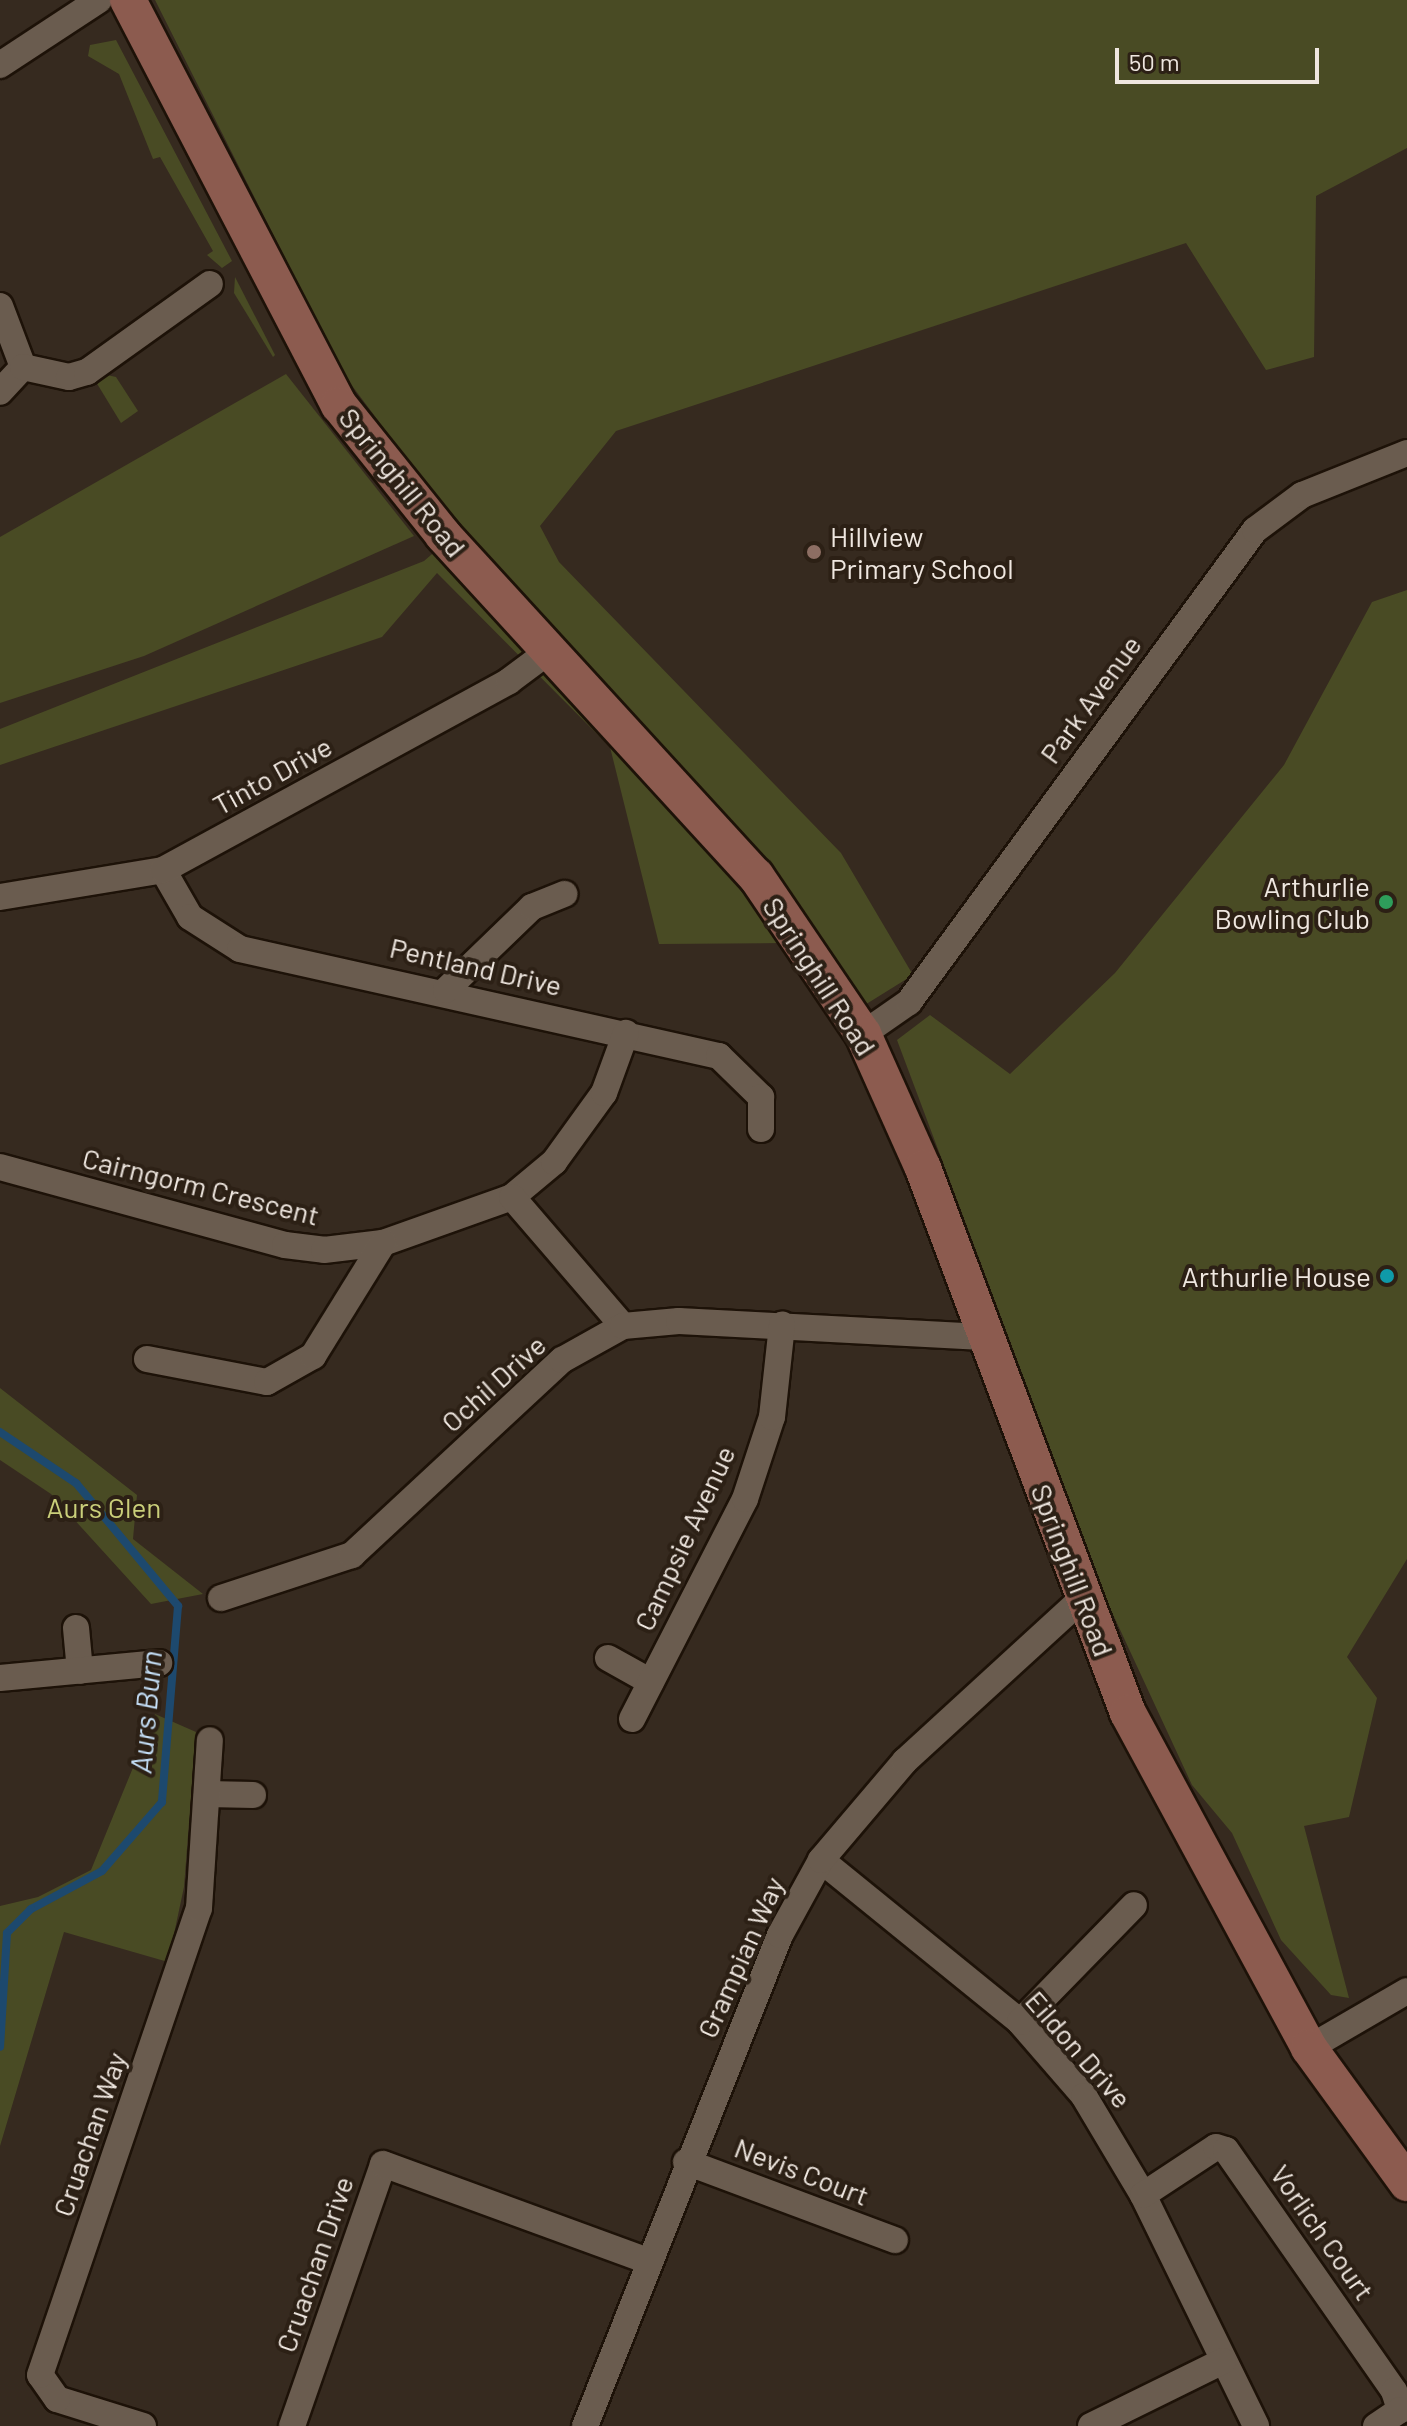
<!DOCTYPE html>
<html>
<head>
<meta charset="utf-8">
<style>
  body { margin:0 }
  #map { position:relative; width:1407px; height:2426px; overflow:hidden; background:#362a1f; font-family:Barlow,sans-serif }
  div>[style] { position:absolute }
  .green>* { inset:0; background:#494b24 }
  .stream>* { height:8px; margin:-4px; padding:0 4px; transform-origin:4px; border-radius:4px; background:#1d496e }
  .roads { filter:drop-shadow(2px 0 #1d1208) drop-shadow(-2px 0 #1d1208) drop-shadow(0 2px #1d1208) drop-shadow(0 -2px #1d1208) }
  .street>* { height:26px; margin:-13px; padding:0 13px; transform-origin:13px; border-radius:13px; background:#6a5c4f }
  .secondary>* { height:36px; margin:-18px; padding:0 18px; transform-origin:18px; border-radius:18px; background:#8c5b4f }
  .dots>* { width:22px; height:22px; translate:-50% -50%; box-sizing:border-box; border:4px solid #2c2015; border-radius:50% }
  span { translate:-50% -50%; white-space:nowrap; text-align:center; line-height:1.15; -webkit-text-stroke:8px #2c2015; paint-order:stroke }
  .street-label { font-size:28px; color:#efe7e0 }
  .poi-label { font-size:28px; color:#efe7e0 }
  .left { translate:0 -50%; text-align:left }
  .right { translate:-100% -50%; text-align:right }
  .park-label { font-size:28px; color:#cacf7a }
  .water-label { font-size:30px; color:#c4def6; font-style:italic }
  .scale { position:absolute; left:1115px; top:48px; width:204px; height:36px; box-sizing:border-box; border:4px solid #efe7e0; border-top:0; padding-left:10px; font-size:24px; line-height:28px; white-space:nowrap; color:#efe7e0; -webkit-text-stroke:6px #2c2015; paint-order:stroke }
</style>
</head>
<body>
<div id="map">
  <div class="green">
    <i style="clip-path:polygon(155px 0,1407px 0,1407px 148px,1316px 196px,1314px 357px,1266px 370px,1186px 243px,616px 431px,540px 526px,559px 562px,841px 853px,913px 975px,839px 1021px,784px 943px,659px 944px,610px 747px,437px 573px,382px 637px,0 765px,0 729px,424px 561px,460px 530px,344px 375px)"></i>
    <i style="clip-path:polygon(116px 40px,232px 261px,222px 268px,207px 255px,213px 251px,160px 157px,153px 159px,119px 74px,88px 56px,90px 45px)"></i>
    <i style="clip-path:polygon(235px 277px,275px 355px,273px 357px,234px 293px)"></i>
    <i style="clip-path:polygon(286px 374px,414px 536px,144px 656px,0 703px,0 537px)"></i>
    <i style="clip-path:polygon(107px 375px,116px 377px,138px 411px,121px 423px,96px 382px)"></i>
    <i style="clip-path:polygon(1407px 590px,1407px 1559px,1347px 1657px,1377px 1698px,1349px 1817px,1304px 1826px,1349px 1998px,1331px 1995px,1281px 1940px,1232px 1833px,1192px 1785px,1110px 1608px,897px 1040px,930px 1015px,1010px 1074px,1115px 973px,1284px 765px,1372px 602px)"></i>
    <i style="clip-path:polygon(0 1388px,137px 1495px,133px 1539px,203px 1594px,151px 1604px,51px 1494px,0 1460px)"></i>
    <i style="clip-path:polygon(155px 1714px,196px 1732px,184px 1887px,168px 1962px,64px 1932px,0 2146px,0 1906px,38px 1897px,91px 1870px)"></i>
  </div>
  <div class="stream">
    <i style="left:0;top:1432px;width:92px;rotate:33.9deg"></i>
    <i style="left:76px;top:1483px;width:160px;rotate:50.3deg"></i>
    <i style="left:178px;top:1606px;width:197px;rotate:94.7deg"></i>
    <i style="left:162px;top:1802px;width:91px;rotate:131deg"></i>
    <i style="left:102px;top:1871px;width:81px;rotate:151.8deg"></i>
    <i style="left:31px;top:1909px;width:34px;rotate:135deg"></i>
    <i style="left:7px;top:1933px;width:114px;rotate:93.5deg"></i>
  </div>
  <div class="roads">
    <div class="street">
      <i style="left:0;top:65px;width:118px;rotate:-33.3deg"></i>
      <i style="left:0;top:306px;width:65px;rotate:69.3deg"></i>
      <i style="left:23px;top:367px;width:34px;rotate:133deg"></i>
      <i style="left:23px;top:367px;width:47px;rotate:12.3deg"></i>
      <i style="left:69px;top:377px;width:19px;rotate:-16deg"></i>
      <i style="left:87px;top:372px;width:151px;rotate:-35.6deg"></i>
      <i style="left:163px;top:870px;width:54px;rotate:60.1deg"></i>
      <i style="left:190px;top:917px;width:59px;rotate:32.6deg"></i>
      <i style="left:240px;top:949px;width:491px;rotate:12.6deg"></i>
      <i style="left:719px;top:1056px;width:59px;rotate:44.3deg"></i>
      <i style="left:761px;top:1097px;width:32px;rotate:90deg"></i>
      <i style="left:0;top:897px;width:165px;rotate:-9.4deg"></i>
      <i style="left:163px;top:870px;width:394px;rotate:-28.6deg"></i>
      <i style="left:509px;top:681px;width:54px;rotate:-36.7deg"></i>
      <i style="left:446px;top:990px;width:120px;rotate:-44deg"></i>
      <i style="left:532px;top:907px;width:35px;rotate:-22deg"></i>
      <i style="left:863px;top:1034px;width:56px;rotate:-34.8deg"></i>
      <i style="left:909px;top:1002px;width:585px;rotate:-53.76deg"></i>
      <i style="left:1255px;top:530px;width:59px;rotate:-36.7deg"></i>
      <i style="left:1302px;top:495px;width:113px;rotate:-21.8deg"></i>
      <i style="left:0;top:1167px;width:295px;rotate:15.3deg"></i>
      <i style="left:285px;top:1245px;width:39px;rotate:7deg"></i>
      <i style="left:324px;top:1250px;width:59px;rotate:-6.8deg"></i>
      <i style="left:383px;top:1243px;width:137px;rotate:-19.6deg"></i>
      <i style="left:512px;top:1197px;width:55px;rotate:-39.8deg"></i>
      <i style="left:554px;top:1162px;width:85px;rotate:-54.1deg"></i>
      <i style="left:604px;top:1093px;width:64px;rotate:-69.9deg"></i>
      <i style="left:512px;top:1197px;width:170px;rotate:49.3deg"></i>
      <i style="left:147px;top:1359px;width:122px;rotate:10.9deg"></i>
      <i style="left:267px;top:1382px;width:53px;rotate:-29.5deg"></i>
      <i style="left:313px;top:1356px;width:133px;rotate:-58.2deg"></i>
      <i style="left:221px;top:1598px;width:138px;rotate:-18.2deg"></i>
      <i style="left:352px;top:1555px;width:287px;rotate:-42.9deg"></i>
      <i style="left:562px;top:1360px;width:70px;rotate:-29.1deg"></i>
      <i style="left:623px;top:1326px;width:56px;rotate:-5.1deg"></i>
      <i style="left:679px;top:1321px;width:309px;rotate:3deg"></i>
      <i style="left:76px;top:1628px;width:43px;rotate:84.7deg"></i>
      <i style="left:608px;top:1658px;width:49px;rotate:29.2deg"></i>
      <i style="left:0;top:1678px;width:160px;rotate:-5.4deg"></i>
      <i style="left:632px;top:1719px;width:247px;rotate:-62.8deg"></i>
      <i style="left:745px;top:1499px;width:86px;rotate:-71.8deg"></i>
      <i style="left:772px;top:1417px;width:93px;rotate:-83.8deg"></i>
      <i style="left:208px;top:1794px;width:45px;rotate:1.3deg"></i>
      <i style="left:821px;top:1860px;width:257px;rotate:39.1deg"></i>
      <i style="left:1020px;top:2022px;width:98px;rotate:49.1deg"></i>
      <i style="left:1084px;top:2096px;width:115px;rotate:59.2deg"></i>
      <i style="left:1143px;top:2195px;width:257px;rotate:63.9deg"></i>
      <i style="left:1020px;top:2022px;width:163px;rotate:-45.7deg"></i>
      <i style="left:1309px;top:2048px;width:113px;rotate:-30.2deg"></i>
      <i style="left:686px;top:2162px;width:223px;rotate:20.5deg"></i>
      <i style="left:1143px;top:2195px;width:87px;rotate:-33.3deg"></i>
      <i style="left:1216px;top:2147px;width:10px;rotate:17deg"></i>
      <i style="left:1226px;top:2150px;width:294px;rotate:55.1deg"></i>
      <i style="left:1394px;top:2391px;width:20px;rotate:72deg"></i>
      <i style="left:1400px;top:2410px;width:29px;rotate:146deg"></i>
      <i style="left:143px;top:2426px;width:90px;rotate:-162.6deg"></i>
      <i style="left:57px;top:2399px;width:29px;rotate:-125deg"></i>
      <i style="left:40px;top:2375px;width:493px;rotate:-71.2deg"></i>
      <i style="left:199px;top:1908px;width:168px;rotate:-86.3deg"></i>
      <i style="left:292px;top:2426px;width:277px;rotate:-70.8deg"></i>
      <i style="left:383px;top:2164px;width:282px;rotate:20.1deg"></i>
      <i style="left:585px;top:2426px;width:528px;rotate:-68.34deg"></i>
      <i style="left:780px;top:1935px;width:85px;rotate:-61.3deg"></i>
      <i style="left:821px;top:1860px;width:130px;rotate:-49.7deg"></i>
      <i style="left:905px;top:1761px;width:240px;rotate:-42.5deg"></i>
      <i style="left:1091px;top:2426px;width:147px;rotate:-26.2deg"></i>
    </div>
    <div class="secondary">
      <i style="left:128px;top:0;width:457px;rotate:62.5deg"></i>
      <i style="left:339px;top:405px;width:166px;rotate:51.3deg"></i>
      <i style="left:443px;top:535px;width:463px;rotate:47.5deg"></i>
      <i style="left:756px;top:876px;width:191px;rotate:55.9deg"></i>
      <i style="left:863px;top:1034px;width:147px;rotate:65.9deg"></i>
      <i style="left:923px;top:1168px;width:582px;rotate:69.39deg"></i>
      <i style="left:1128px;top:1713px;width:381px;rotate:61.6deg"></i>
      <i style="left:1309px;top:2048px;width:167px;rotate:54deg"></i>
    </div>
  </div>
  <div class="dots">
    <i style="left:814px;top:552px;background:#8d6e63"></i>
    <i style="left:1386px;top:902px;background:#2e9e5b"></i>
    <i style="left:1387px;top:1276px;background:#0f9aa8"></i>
  </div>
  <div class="street-label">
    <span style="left:403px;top:482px;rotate:51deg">Springhill Road</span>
    <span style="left:1090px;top:699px;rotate:-54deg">Park Avenue</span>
    <span style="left:272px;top:775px;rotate:-29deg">Tinto Drive</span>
    <span style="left:476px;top:966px;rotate:13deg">Pentland Drive</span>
    <span style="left:820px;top:976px;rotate:57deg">Springhill Road</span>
    <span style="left:201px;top:1186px;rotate:14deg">Cairngorm Crescent</span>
    <span style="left:493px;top:1383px;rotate:-42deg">Ochil Drive</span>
    <span style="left:684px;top:1538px;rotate:-65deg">Campsie Avenue</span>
    <span style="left:1073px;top:1570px;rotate:69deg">Springhill Road</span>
    <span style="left:740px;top:1957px;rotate:-66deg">Grampian Way</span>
    <span style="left:1079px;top:2049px;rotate:49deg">Eildon Drive</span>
    <span style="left:89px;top:2134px;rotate:-71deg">Cruachan Way</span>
    <span style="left:802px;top:2171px;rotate:21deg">Nevis Court</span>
    <span style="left:1323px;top:2232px;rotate:55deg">Vorlich Court</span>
    <span style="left:314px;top:2264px;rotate:-71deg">Cruachan Drive</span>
  </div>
  <div class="poi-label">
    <span class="left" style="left:830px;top:552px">Hillview<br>Primary School</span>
    <span class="right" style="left:1370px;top:902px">Arthurlie<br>Bowling Club</span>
    <span class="right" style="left:1371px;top:1276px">Arthurlie House</span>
  </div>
  <div class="park-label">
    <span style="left:104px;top:1507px">Aurs Glen</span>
  </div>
  <div class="water-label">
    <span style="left:145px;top:1712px;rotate:-85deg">Aurs Burn</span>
  </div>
  <div class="scale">50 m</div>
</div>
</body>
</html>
